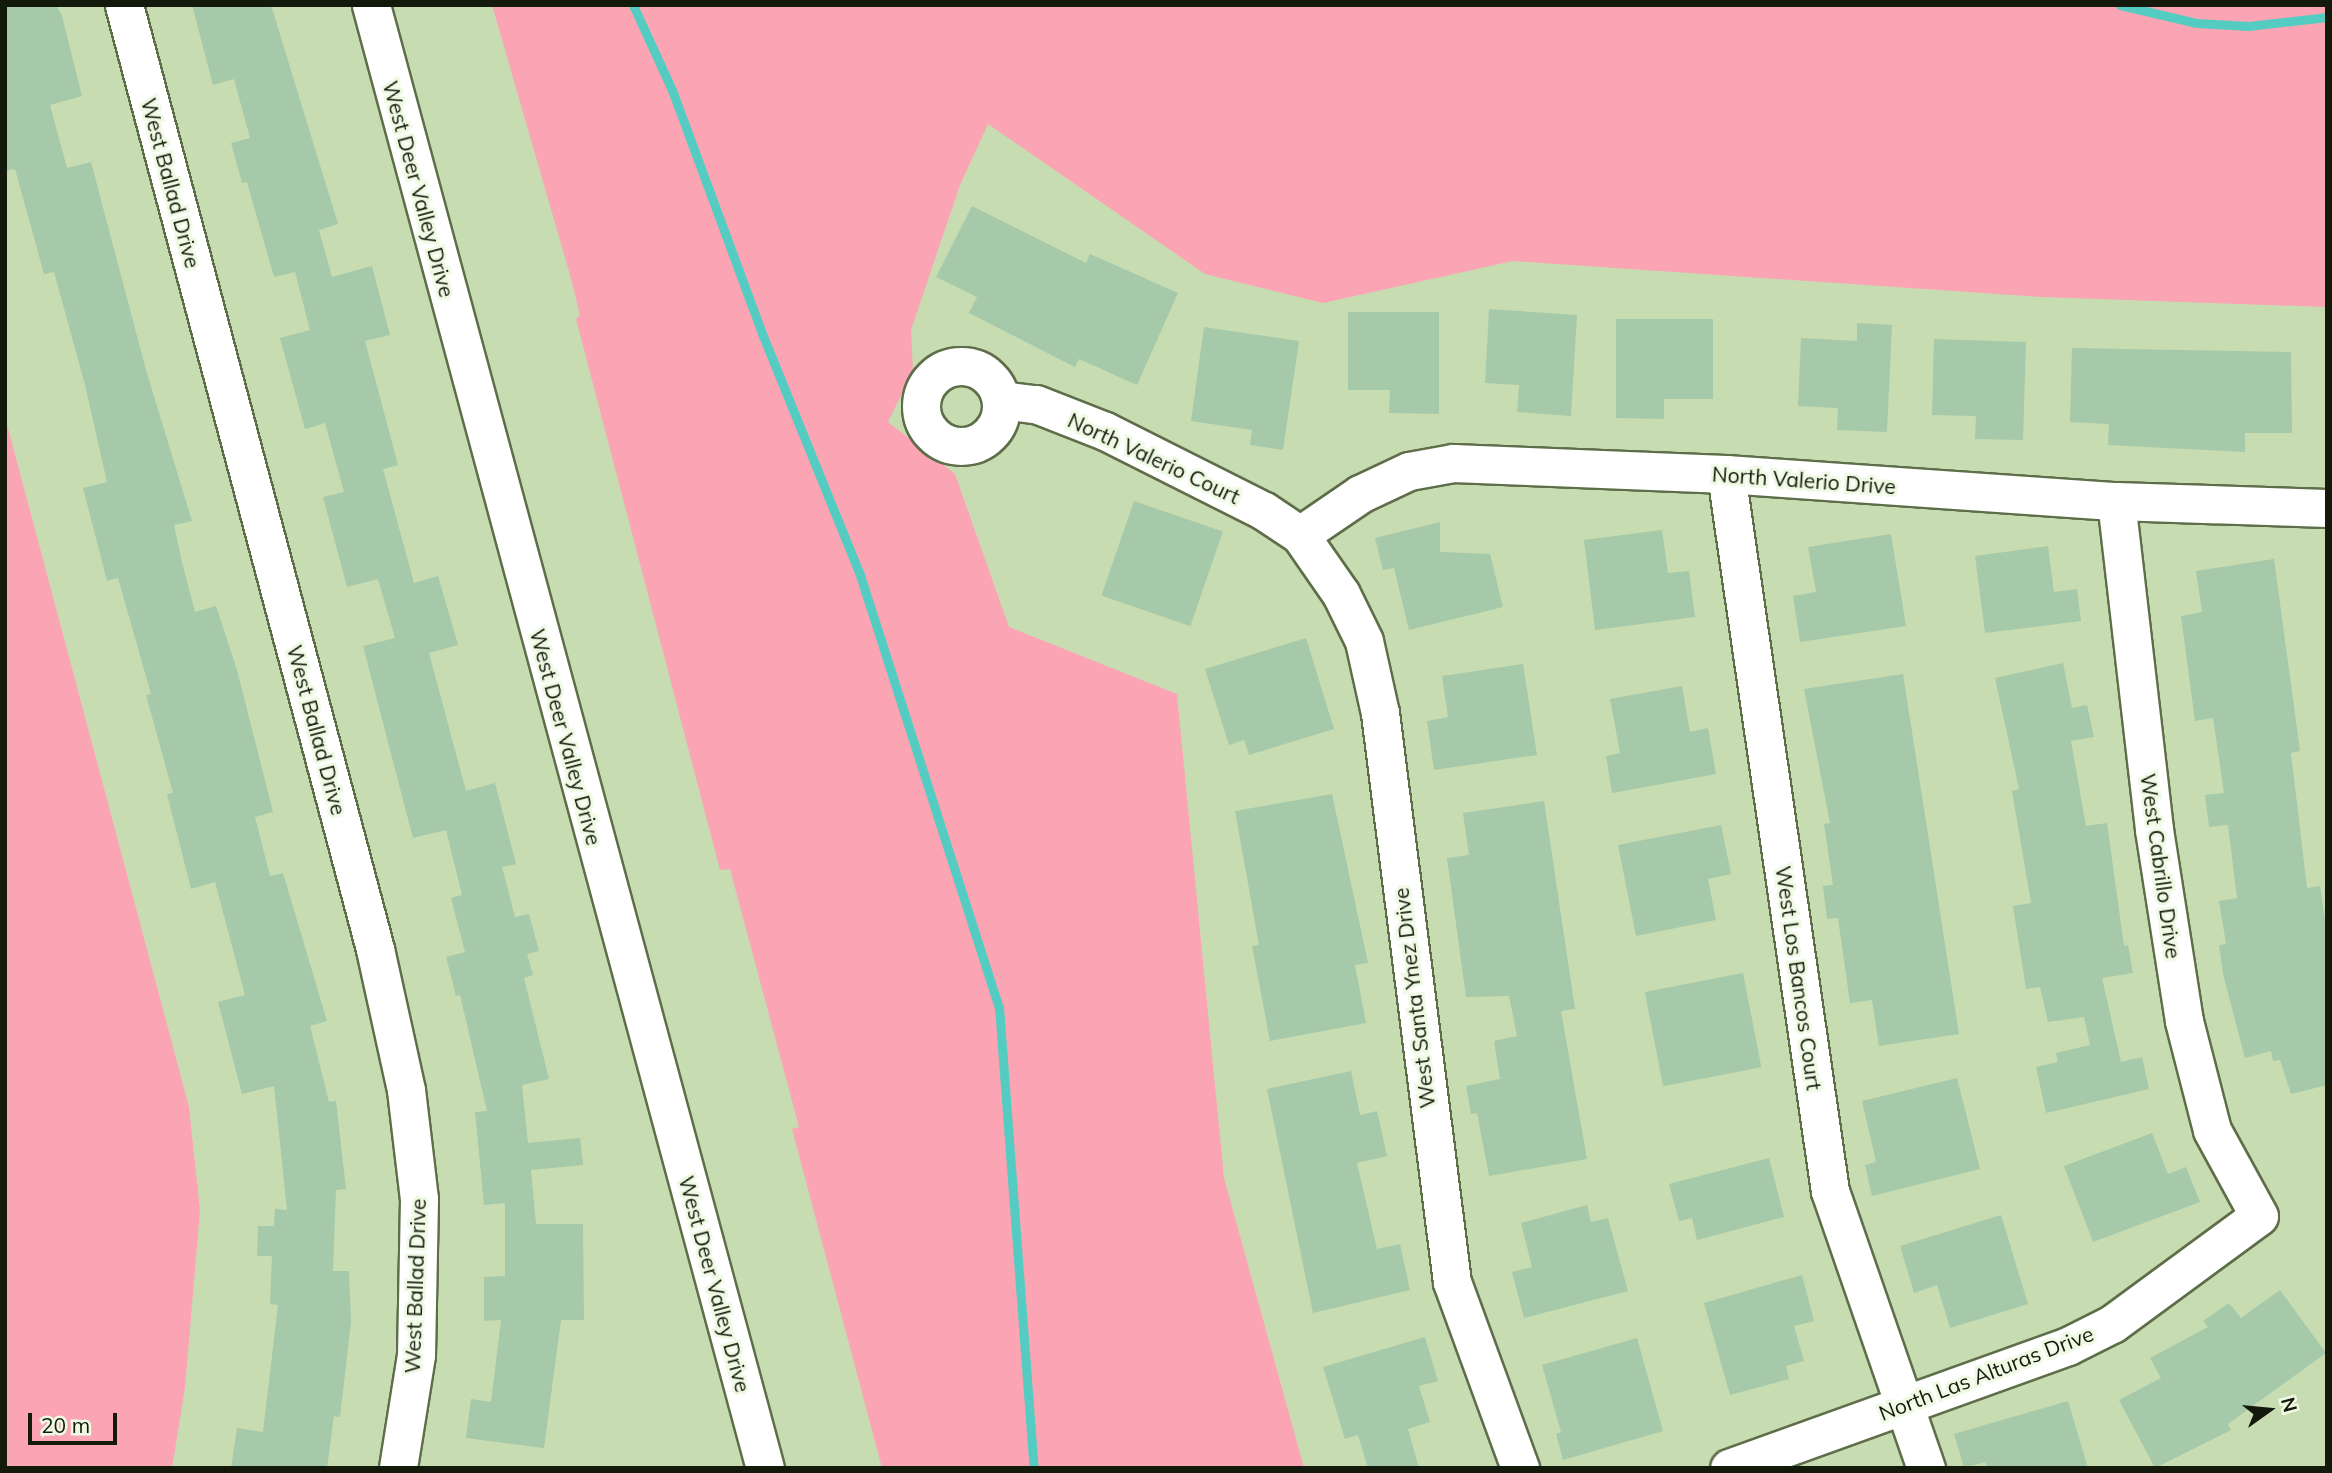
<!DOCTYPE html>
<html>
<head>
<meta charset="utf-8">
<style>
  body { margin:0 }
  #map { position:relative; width:2332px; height:1473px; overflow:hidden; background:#c8dcb2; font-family:Mulish,sans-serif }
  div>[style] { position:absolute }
  .green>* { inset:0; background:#fba4b4 }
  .stream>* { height:9px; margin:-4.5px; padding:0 4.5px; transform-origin:4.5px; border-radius:4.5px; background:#55ccc2 }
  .building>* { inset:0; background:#a5c9a9; transform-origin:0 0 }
  .roads { filter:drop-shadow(2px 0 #5e6e49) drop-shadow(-2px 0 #5e6e49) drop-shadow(0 2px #5e6e49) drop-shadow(0 -2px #5e6e49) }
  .minor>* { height:37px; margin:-18.5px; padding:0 18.5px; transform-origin:18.5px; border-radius:18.5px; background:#fff }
  .minor>.ring { margin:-18.5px; padding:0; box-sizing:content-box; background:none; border:37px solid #fff; border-radius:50% }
  span { translate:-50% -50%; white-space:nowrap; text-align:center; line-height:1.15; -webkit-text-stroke:6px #eff9e4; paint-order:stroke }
  .street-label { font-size:21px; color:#141a0b }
  .frame { position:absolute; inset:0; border:7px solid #141a0b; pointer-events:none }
  .north { position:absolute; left:2234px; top:1375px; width:70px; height:70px; -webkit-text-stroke:5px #eff9e4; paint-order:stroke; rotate:75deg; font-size:19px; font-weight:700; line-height:28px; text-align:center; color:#141a0b }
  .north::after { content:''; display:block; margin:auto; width:24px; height:32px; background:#141a0b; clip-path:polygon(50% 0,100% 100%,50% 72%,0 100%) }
  .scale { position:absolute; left:28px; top:1413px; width:89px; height:32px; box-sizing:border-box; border:4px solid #141a0b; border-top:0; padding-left:9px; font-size:21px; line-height:24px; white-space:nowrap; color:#141a0b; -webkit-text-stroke:5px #eff9e4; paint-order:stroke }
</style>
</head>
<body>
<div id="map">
  <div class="green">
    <i style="clip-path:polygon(492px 5px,2327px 5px,2327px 307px,2041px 297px,1513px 261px,1323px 303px,1205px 274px,988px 124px,960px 185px,911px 330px,913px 371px,888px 422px,955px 474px,1009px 627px,1177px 694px,1224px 1178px,1304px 1468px,882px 1468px,792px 1129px,799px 1127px,730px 869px,720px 870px,576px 319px,580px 315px,570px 275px)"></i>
    <i style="clip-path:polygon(5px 417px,189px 1107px,200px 1210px,185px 1388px,172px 1468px,5px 1468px)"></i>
  </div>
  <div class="stream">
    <i style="left:633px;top:5px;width:94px;rotate:65.4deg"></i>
    <i style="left:672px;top:90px;width:262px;rotate:69.7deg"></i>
    <i style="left:763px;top:336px;width:258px;rotate:67.9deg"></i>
    <i style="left:860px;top:575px;width:454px;rotate:72.2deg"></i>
    <i style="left:999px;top:1007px;width:462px;rotate:85.7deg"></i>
    <i style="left:2120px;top:5px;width:79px;rotate:13.2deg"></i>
    <i style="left:2197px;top:23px;width:51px;rotate:3.4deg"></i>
    <i style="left:2248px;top:26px;width:80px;rotate:-6.5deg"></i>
  </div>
  <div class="building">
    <i style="clip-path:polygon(5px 5px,56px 5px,62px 16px,82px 96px,50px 105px,67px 168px,91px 162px,146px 370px,192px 521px,174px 525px,182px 562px,195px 612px,216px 606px,237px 670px,273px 812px,255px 817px,270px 876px,283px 873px,327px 1021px,310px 1026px,329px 1102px,336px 1101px,346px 1189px,336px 1190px,333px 1271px,349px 1271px,351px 1322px,340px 1417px,334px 1416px,327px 1468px,231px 1468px,237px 1428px,263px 1432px,278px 1305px,270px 1304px,272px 1256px,257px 1256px,258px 1226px,274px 1226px,275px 1209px,287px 1210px,274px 1086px,242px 1094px,218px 1002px,245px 995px,215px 882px,191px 889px,167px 794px,173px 793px,146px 695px,151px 694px,118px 578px,107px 581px,83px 488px,107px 482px,85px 385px,54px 272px,44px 274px,15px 169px,5px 171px)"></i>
    <i style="clip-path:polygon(192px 5px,271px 5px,338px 224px,319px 230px,332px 277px,372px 266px,390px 335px,365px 341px,398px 465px,383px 469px,414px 583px,438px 576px,458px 645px,429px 653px,466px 791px,495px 783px,516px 864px,502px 867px,515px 917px,529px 914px,539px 951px,527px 954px,533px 975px,524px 978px,549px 1079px,522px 1085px,528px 1143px,580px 1138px,583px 1165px,531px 1170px,536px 1224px,583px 1224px,584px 1320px,561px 1320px,544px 1448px,466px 1438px,471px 1399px,491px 1402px,501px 1320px,484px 1321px,484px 1277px,505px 1276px,505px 1203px,484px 1205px,475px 1112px,487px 1111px,460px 995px,456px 996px,446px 957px,465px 952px,451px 898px,462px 895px,446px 830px,413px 838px,363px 646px,395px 638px,378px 579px,347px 587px,323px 497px,344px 492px,325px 423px,305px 429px,280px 338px,310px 330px,295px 272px,274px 277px,247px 182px,242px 183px,231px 143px,250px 138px,234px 79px,213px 85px)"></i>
    <i style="clip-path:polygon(972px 206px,1086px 263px,1090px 254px,1178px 293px,1137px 385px,1079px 359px,1075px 367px,969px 313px,977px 297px,936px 277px)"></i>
    <i style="clip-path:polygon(1489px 309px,1577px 315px,1571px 416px,1517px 412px,1519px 385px,1485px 383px)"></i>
    <i style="clip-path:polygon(1348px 312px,1439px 312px,1439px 414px,1389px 413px,1390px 390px,1348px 390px)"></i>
    <i style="clip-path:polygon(1616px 319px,1713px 319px,1713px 399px,1664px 399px,1664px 419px,1616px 418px)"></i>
    <i style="clip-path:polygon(1857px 323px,1892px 325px,1887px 432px,1837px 430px,1838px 408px,1798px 406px,1801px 338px,1857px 341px)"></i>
    <i style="clip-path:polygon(1204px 327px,1299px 341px,1283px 450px,1250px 445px,1252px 430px,1191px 421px)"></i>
    <i style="clip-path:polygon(1934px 339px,2026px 342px,2023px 440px,1975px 439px,1976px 416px,1932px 415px)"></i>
    <i style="clip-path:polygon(2072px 348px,2291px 352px,2292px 433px,2245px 433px,2245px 452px,2108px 445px,2109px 424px,2070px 422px)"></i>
    <i style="left:1134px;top:501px;width:94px;height:100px;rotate:19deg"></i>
    <i style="clip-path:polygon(1440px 522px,1440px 552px,1490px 554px,1503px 607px,1409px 630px,1394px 568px,1383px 570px,1375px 538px)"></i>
    <i style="clip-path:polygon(1662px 530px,1668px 573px,1689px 571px,1695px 617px,1595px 630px,1584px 540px)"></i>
    <i style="clip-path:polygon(1891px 534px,1906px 626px,1800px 642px,1793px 596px,1816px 592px,1808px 547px)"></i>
    <i style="clip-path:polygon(2048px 546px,2054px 592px,2077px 589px,2081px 621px,1985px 633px,1975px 556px)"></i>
    <i style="clip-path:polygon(2274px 559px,2300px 751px,2291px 753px,2307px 888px,2320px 886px,2327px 934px,2327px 1085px,2291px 1094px,2280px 1060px,2273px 1061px,2271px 1051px,2245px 1058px,2223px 974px,2219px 945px,2226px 944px,2219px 901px,2237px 898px,2228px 825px,2209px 827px,2205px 795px,2224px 793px,2213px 718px,2195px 721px,2181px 616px,2202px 612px,2196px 571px)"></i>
    <i style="clip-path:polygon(1306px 638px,1334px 729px,1249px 755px,1244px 740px,1229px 745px,1205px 669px)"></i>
    <i style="clip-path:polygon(2063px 663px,2072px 708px,2087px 705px,2094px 737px,2071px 741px,2086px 826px,2107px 823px,2124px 946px,2128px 945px,2133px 973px,2102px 978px,2121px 1062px,2142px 1057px,2149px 1089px,2046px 1113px,2036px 1067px,2058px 1062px,2056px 1053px,2090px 1045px,2084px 1017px,2048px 1022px,2040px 987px,2026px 989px,2013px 906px,2031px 903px,2012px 791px,2019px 789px,1995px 678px)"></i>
    <i style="clip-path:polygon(1523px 664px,1537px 755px,1434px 770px,1427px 721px,1448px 717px,1442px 676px)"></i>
    <i style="clip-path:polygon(1903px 674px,1959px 1034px,1879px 1046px,1872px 1000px,1850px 1003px,1838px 918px,1827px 919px,1823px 886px,1833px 885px,1824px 824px,1830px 823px,1804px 689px)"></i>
    <i style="clip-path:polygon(1682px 686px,1690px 732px,1708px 728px,1716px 774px,1612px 793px,1606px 756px,1620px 753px,1610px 699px)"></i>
    <i style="clip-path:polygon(1332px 794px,1368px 963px,1355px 965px,1366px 1023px,1270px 1041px,1252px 946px,1259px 945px,1235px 811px)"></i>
    <i style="clip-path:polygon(1544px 801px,1575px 1009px,1561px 1011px,1587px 1159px,1489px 1176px,1477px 1113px,1471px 1114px,1466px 1086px,1500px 1079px,1494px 1041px,1517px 1036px,1509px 996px,1466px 997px,1447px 858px,1469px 855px,1463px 813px)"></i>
    <i style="clip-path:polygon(1721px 825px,1731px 874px,1708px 879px,1716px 920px,1636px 936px,1618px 845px)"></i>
    <i style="left:1743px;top:973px;width:96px;height:100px;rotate:79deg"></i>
    <i style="clip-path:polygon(1351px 1071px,1360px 1115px,1377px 1111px,1387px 1156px,1357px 1163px,1377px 1249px,1400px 1244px,1410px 1290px,1313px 1313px,1267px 1089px)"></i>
    <i style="clip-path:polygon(1957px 1078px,1980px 1169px,1872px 1196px,1865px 1165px,1876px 1162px,1862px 1101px)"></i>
    <i style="clip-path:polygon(2152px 1133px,2168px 1174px,2186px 1167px,2200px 1202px,2093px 1242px,2064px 1166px)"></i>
    <i style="clip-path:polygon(1769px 1158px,1784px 1217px,1697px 1240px,1692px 1218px,1679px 1221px,1669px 1184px)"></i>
    <i style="clip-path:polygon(1587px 1205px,1591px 1222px,1608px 1218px,1628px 1291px,1524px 1318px,1512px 1272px,1532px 1267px,1521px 1223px)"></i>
    <i style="clip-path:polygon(2001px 1215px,2028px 1304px,1950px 1328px,1937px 1285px,1914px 1293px,1900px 1246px)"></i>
    <i style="clip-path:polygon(1802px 1275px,1814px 1321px,1794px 1326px,1804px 1361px,1786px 1366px,1789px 1379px,1730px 1395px,1704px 1303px)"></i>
    <i style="clip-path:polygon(2280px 1290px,2326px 1353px,2228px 1424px,2231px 1430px,2155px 1468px,2119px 1400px,2161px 1378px,2150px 1358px,2208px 1327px,2203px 1321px,2229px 1303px,2241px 1318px)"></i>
    <i style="clip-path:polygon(1425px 1337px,1438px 1381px,1419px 1386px,1430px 1422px,1408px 1429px,1419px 1468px,1368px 1468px,1358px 1435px,1345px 1439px,1323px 1367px)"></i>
    <i style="clip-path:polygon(1637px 1338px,1663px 1431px,1563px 1460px,1556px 1434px,1561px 1432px,1542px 1365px)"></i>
    <i style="clip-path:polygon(2068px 1401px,2088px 1468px,1987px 1468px,1985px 1462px,1964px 1468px,1954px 1434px)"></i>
  </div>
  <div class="roads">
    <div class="minor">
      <i style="left:124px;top:5px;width:977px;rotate:75.11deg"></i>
      <i style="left:375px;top:949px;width:144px;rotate:77.6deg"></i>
      <i style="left:406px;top:1090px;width:110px;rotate:83.2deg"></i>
      <i style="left:419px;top:1199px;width:156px;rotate:91.1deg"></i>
      <i style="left:416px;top:1355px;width:114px;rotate:99.1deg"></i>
      <i style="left:371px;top:5px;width:1515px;rotate:74.93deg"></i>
      <i class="ring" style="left:921px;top:366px;width:43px;height:43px"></i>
      <i style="left:1001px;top:400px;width:35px;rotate:7deg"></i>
      <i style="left:1036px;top:404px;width:74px;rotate:21.4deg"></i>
      <i style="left:1105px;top:431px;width:178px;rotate:26.7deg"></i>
      <i style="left:1264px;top:511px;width:43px;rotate:33.7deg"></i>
      <i style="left:1300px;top:535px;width:72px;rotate:55.2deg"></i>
      <i style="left:1341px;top:594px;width:52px;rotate:63.9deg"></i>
      <i style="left:1364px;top:641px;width:74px;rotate:77.5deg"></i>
      <i style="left:1380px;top:713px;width:574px;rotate:82.79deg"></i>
      <i style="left:1452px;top:1282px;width:198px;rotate:69.9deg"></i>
      <i style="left:1726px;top:474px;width:725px;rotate:81.75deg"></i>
      <i style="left:1830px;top:1191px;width:293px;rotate:70.9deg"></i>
      <i style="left:1300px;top:535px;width:73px;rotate:-34.3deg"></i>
      <i style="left:1360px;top:494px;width:54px;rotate:-25.1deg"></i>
      <i style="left:1409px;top:471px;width:45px;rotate:-10.3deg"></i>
      <i style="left:1453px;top:463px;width:273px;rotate:2.3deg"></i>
      <i style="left:1726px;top:474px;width:391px;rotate:4deg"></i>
      <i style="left:2116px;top:501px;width:211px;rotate:1.9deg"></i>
      <i style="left:1729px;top:1468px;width:360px;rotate:-19.8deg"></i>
      <i style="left:2068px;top:1346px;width:49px;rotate:-26.6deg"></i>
      <i style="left:2112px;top:1324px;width:182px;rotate:-36.3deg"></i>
      <i style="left:2259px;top:1216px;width:98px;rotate:-118.7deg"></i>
      <i style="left:2212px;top:1130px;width:113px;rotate:-104.4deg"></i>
      <i style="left:2184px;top:1021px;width:194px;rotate:-98.9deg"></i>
      <i style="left:2154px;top:829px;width:330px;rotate:-96.6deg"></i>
    </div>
  </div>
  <div class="street-label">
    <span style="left:171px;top:183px;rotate:75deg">West Ballad Drive</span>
    <span style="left:419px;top:189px;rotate:75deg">West Deer Valley Drive</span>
    <span style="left:1154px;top:458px;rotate:25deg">North Valerio Court</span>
    <span style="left:1804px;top:480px;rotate:4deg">North Valerio Drive</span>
    <span style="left:317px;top:730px;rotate:75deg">West Ballad Drive</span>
    <span style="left:566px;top:737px;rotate:75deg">West Deer Valley Drive</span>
    <span style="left:2161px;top:866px;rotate:82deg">West Cabrillo Drive</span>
    <span style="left:1799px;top:978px;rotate:82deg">West Los Bancos Court</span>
    <span style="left:1414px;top:998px;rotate:-97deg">West Santa Ynez Drive</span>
    <span style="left:715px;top:1284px;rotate:75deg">West Deer Valley Drive</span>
    <span style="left:415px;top:1286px;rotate:-88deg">West Ballad Drive</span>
    <span style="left:1986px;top:1373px;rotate:-21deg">North Las Alturas Drive</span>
  </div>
  <div class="frame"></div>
  <div class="north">N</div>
  <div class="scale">20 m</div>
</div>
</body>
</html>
